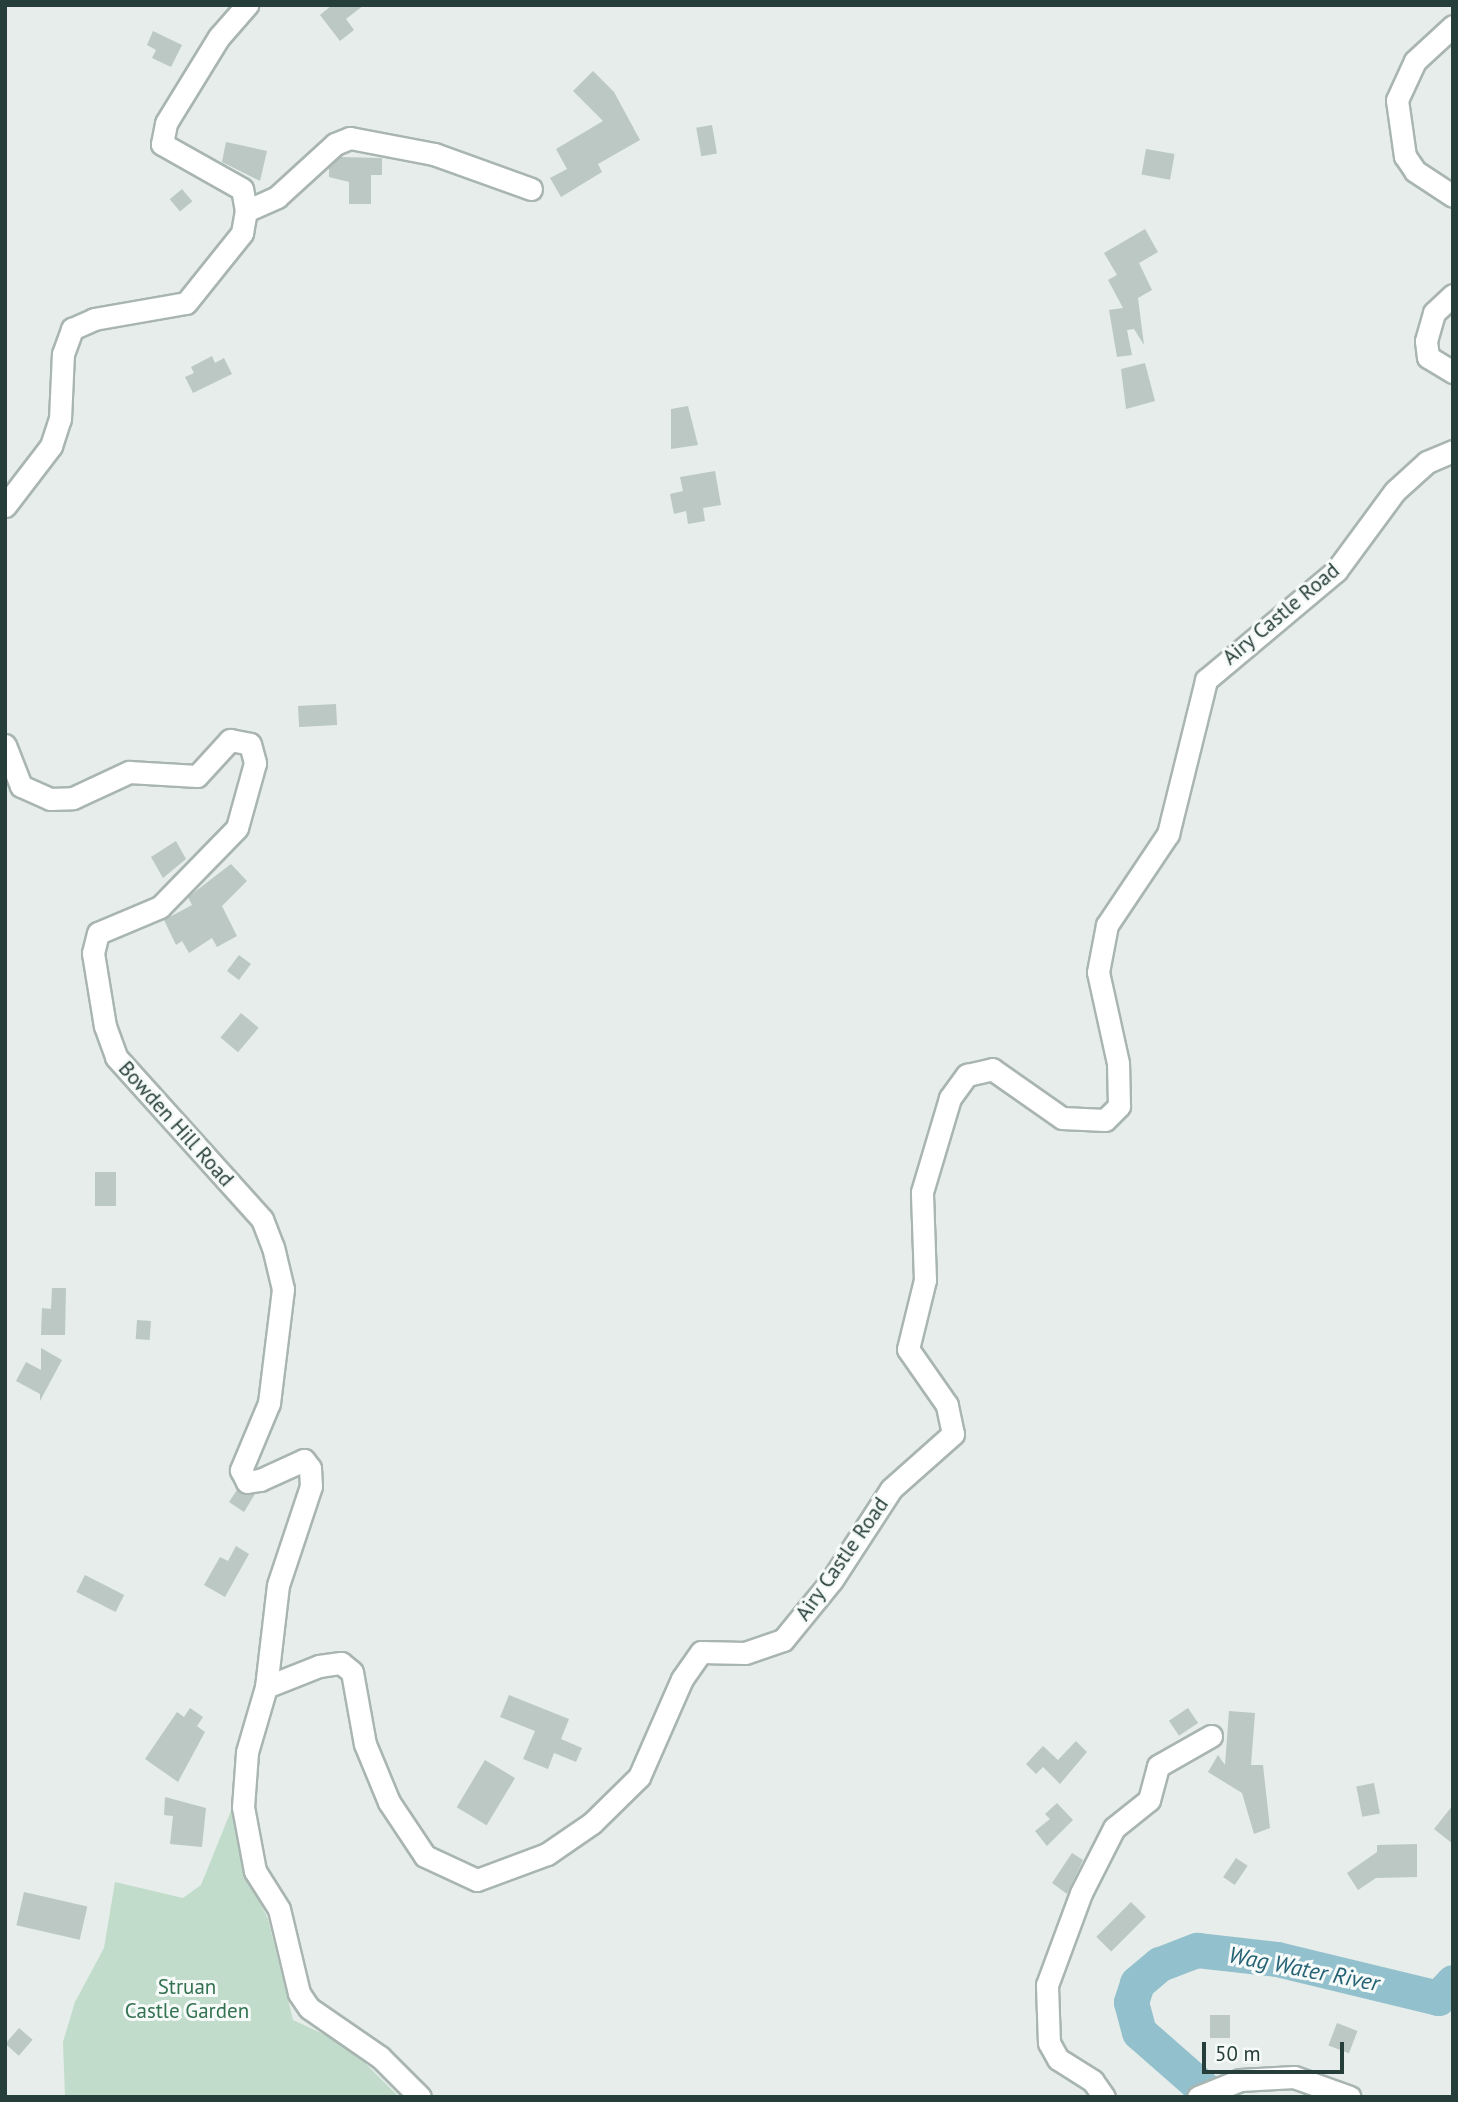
<!DOCTYPE html>
<html>
<head>
<meta charset="utf-8">
<style>
  body { margin:0 }
  #map { position:relative; width:1458px; height:2102px; overflow:hidden; background:#e6edea; font-family:"PT Sans",sans-serif }
  div>[style] { position:absolute }
  .green>* { inset:0; background:#c1dcca }
  .river>* { height:35px; margin:-17.5px; padding:0 17.5px; transform-origin:17.5px; border-radius:17.5px; background:#93c0cd }
  .building>* { inset:0; background:#bbc8c4; transform-origin:0 0 }
  .roads { filter:drop-shadow(2px 0 #a9b5b1) drop-shadow(-2px 0 #a9b5b1) drop-shadow(0 2px #a9b5b1) drop-shadow(0 -2px #a9b5b1) }
  .street>* { height:21px; margin:-10.5px; padding:0 10.5px; transform-origin:10.5px; border-radius:10.5px; background:#fff }
  span { translate:-50% -50%; white-space:nowrap; text-align:center; line-height:1.15; -webkit-text-stroke:6px #f6faf8; paint-order:stroke }
  .street-label { font-size:21px; color:#263e39 }
  .park-label { font-size:21px; color:#337250 }
  .water-label { font-size:23px; color:#256275; font-style:italic }
  .frame { position:absolute; inset:0; border:7px solid #263e39; pointer-events:none }
  .scale { position:absolute; left:1202px; top:2042px; width:142px; height:32px; box-sizing:border-box; border:4px solid #263e39; border-top:0; padding-left:9px; font-size:21px; line-height:24px; white-space:nowrap; color:#263e39; -webkit-text-stroke:5px #f6faf8; paint-order:stroke }
</style>
</head>
<body>
<div id="map">
  <div class="green">
    <i style="clip-path:polygon(237px 1796px,251px 1885px,268px 1919px,293px 2020px,347px 2045px,399px 2097px,65px 2097px,63px 2042px,75px 2002px,104px 1948px,115px 1882px,183px 1898px,201px 1885px)"></i>
  </div>
  <div class="river">
    <i style="left:1213px;top:2097px;width:98px;rotate:-138.7deg"></i>
    <i style="left:1139px;top:2032px;width:31px;rotate:-105deg"></i>
    <i style="left:1131px;top:2002px;width:20px;rotate:-72deg"></i>
    <i style="left:1137px;top:1983px;width:30px;rotate:-40deg"></i>
    <i style="left:1160px;top:1964px;width:40px;rotate:-21deg"></i>
    <i style="left:1197px;top:1950px;width:81px;rotate:6.4deg"></i>
    <i style="left:1277px;top:1959px;width:166px;rotate:13.6deg"></i>
    <i style="left:1438px;top:1998px;width:22px;rotate:-47deg"></i>
  </div>
  <div class="building">
    <i style="clip-path:polygon(332px 5px,364px 5px,346px 19px,354px 30px,340px 41px,320px 15px)"></i>
    <i style="clip-path:polygon(153px 31px,182px 45px,171px 67px,152px 58px,156px 50px,147px 45px)"></i>
    <i style="clip-path:polygon(593px 71px,614px 92px,640px 140px,598px 164px,602px 172px,561px 197px,550px 178px,567px 169px,556px 149px,603px 121px,573px 91px)"></i>
    <i style="left:712px;top:125px;width:29px;height:16px;rotate:80deg"></i>
    <i style="clip-path:polygon(226px 142px,267px 151px,260px 181px,222px 162px)"></i>
    <i style="left:1146px;top:149px;width:29px;height:26px;rotate:10deg"></i>
    <i style="clip-path:polygon(340px 157px,382px 158px,382px 175px,371px 175px,371px 204px,349px 204px,349px 182px,329px 177px,329px 167px)"></i>
    <i style="left:182px;top:189px;width:16px;height:16px;rotate:50deg"></i>
    <i style="clip-path:polygon(1145px 229px,1158px 252px,1139px 263px,1152px 290px,1138px 298px,1144px 345px,1134px 329px,1127px 330px,1132px 355px,1117px 357px,1109px 310px,1123px 308px,1108px 280px,1117px 275px,1104px 253px)"></i>
    <i style="clip-path:polygon(212px 356px,215px 363px,224px 358px,232px 374px,193px 393px,185px 377px,194px 373px,191px 367px)"></i>
    <i style="clip-path:polygon(1145px 363px,1155px 401px,1126px 409px,1121px 369px)"></i>
    <i style="clip-path:polygon(688px 406px,698px 445px,671px 449px,671px 409px)"></i>
    <i style="clip-path:polygon(715px 471px,721px 505px,703px 508px,705px 521px,688px 524px,686px 511px,674px 514px,670px 494px,683px 491px,680px 477px)"></i>
    <i style="left:336px;top:704px;width:21px;height:38px;rotate:87deg"></i>
    <i style="clip-path:polygon(176px 841px,186px 859px,163px 878px,151px 857px)"></i>
    <i style="clip-path:polygon(231px 864px,247px 881px,222px 906px,237px 936px,217px 947px,212px 938px,189px 953px,182px 941px,176px 945px,164px 920px,192px 905px,188px 897px)"></i>
    <i style="left:239px;top:955px;width:15px;height:20px;rotate:37deg"></i>
    <i style="left:241px;top:1013px;width:23px;height:32px;rotate:40deg"></i>
    <i style="left:95px;top:1172px;width:21px;height:34px"></i>
    <i style="clip-path:polygon(52px 1288px,66px 1288px,65px 1335px,41px 1335px,42px 1308px,51px 1309px)"></i>
    <i style="left:137px;top:1320px;width:14px;height:19px;rotate:4deg"></i>
    <i style="clip-path:polygon(41px 1348px,62px 1360px,40px 1401px,40px 1394px,16px 1381px,26px 1362px,41px 1370px)"></i>
    <i style="clip-path:polygon(237px 1490px,255px 1494px,244px 1512px,229px 1502px)"></i>
    <i style="clip-path:polygon(236px 1546px,249px 1554px,225px 1597px,204px 1585px,220px 1557px,228px 1561px)"></i>
    <i style="left:85px;top:1575px;width:44px;height:19px;rotate:27deg"></i>
    <i style="clip-path:polygon(509px 1695px,569px 1719px,561px 1739px,582px 1748px,576px 1762px,554px 1753px,548px 1769px,523px 1759px,535px 1731px,500px 1717px)"></i>
    <i style="clip-path:polygon(190px 1708px,203px 1717px,197px 1726px,205px 1732px,178px 1782px,145px 1759px,177px 1712px,184px 1717px)"></i>
    <i style="left:1188px;top:1708px;width:18px;height:23px;rotate:56deg"></i>
    <i style="clip-path:polygon(1229px 1711px,1255px 1713px,1251px 1765px,1263px 1765px,1270px 1828px,1254px 1834px,1242px 1793px,1208px 1772px,1218px 1755px,1225px 1765px)"></i>
    <i style="clip-path:polygon(1076px 1741px,1087px 1752px,1060px 1784px,1043px 1767px,1036px 1774px,1026px 1764px,1043px 1746px,1058px 1760px)"></i>
    <i style="left:485px;top:1760px;width:35px;height:55px;rotate:31deg"></i>
    <i style="left:1374px;top:1783px;width:31px;height:18px;rotate:79deg"></i>
    <i style="clip-path:polygon(165px 1797px,206px 1808px,202px 1847px,170px 1844px,173px 1816px,164px 1815px)"></i>
    <i style="clip-path:polygon(1057px 1803px,1073px 1820px,1047px 1846px,1035px 1831px,1050px 1819px,1045px 1814px)"></i>
    <i style="clip-path:polygon(1453px 1805px,1453px 1844px,1434px 1829px)"></i>
    <i style="clip-path:polygon(1417px 1844px,1417px 1877px,1376px 1878px,1358px 1890px,1347px 1873px,1377px 1852px,1377px 1845px)"></i>
    <i style="clip-path:polygon(1072px 1853px,1083px 1860px,1067px 1894px,1052px 1883px)"></i>
    <i style="left:1236px;top:1858px;width:14px;height:23px;rotate:34deg"></i>
    <i style="left:24px;top:1892px;width:65px;height:34px;rotate:13deg"></i>
    <i style="left:1131px;top:1902px;width:21px;height:49px;rotate:45deg"></i>
    <i style="left:1230px;top:2015px;width:23px;height:20px;rotate:90deg"></i>
    <i style="left:1337px;top:2023px;width:22px;height:24px;rotate:21deg"></i>
    <i style="left:19px;top:2028px;width:18px;height:21px;rotate:41deg"></i>
  </div>
  <div class="roads">
    <div class="street">
      <i style="left:1453px;top:26px;width:52px;rotate:137.4deg"></i>
      <i style="left:1415px;top:61px;width:43px;rotate:114.8deg"></i>
      <i style="left:1397px;top:100px;width:57px;rotate:81.9deg"></i>
      <i style="left:1405px;top:156px;width:18px;rotate:56deg"></i>
      <i style="left:1415px;top:171px;width:45px;rotate:33.3deg"></i>
      <i style="left:246px;top:211px;width:34px;rotate:-24deg"></i>
      <i style="left:277px;top:197px;width:79px;rotate:-42.4deg"></i>
      <i style="left:335px;top:144px;width:16px;rotate:-22deg"></i>
      <i style="left:350px;top:138px;width:86px;rotate:10.8deg"></i>
      <i style="left:434px;top:154px;width:103px;rotate:19.8deg"></i>
      <i style="left:1453px;top:295px;width:26px;rotate:137deg"></i>
      <i style="left:1434px;top:313px;width:29px;rotate:106deg"></i>
      <i style="left:1426px;top:341px;width:16px;rotate:83deg"></i>
      <i style="left:1428px;top:357px;width:29px;rotate:31deg"></i>
      <i style="left:5px;top:506px;width:76px;rotate:-52.5deg"></i>
      <i style="left:51px;top:446px;width:28px;rotate:-72deg"></i>
      <i style="left:60px;top:419px;width:65px;rotate:-87.4deg"></i>
      <i style="left:63px;top:354px;width:27px;rotate:-70deg"></i>
      <i style="left:72px;top:329px;width:24px;rotate:-24deg"></i>
      <i style="left:94px;top:319px;width:93px;rotate:-9.9deg"></i>
      <i style="left:186px;top:303px;width:90px;rotate:-51.3deg"></i>
      <i style="left:242px;top:233px;width:22px;rotate:-80deg"></i>
      <i style="left:246px;top:211px;width:22px;rotate:-100deg"></i>
      <i style="left:242px;top:189px;width:92px;rotate:-150.6deg"></i>
      <i style="left:162px;top:144px;width:21px;rotate:-79deg"></i>
      <i style="left:166px;top:123px;width:101px;rotate:-58.4deg"></i>
      <i style="left:219px;top:37px;width:43px;rotate:-48.8deg"></i>
      <i style="left:5px;top:745px;width:44px;rotate:68.7deg"></i>
      <i style="left:21px;top:786px;width:32px;rotate:24deg"></i>
      <i style="left:50px;top:799px;width:23px;rotate:-2deg"></i>
      <i style="left:73px;top:798px;width:62px;rotate:-24.9deg"></i>
      <i style="left:129px;top:772px;width:68px;rotate:3.4deg"></i>
      <i style="left:197px;top:776px;width:49px;rotate:-47.5deg"></i>
      <i style="left:230px;top:740px;width:20px;rotate:11deg"></i>
      <i style="left:250px;top:744px;width:20px;rotate:75deg"></i>
      <i style="left:255px;top:763px;width:67px;rotate:105.5deg"></i>
      <i style="left:237px;top:828px;width:110px;rotate:134.3deg"></i>
      <i style="left:160px;top:907px;width:67px;rotate:157.2deg"></i>
      <i style="left:98px;top:933px;width:21px;rotate:104deg"></i>
      <i style="left:93px;top:953px;width:74px;rotate:80.7deg"></i>
      <i style="left:105px;top:1026px;width:33px;rotate:70deg"></i>
      <i style="left:116px;top:1057px;width:218px;rotate:48deg"></i>
      <i style="left:262px;top:1219px;width:30px;rotate:69deg"></i>
      <i style="left:273px;top:1247px;width:43px;rotate:76.6deg"></i>
      <i style="left:283px;top:1289px;width:115px;rotate:97deg"></i>
      <i style="left:269px;top:1403px;width:73px;rotate:112.7deg"></i>
      <i style="left:241px;top:1470px;width:13px;rotate:63deg"></i>
      <i style="left:247px;top:1482px;width:13px;rotate:-9deg"></i>
      <i style="left:260px;top:1480px;width:48px;rotate:-24.4deg"></i>
      <i style="left:304px;top:1460px;width:10px;rotate:53deg"></i>
      <i style="left:310px;top:1468px;width:18px;rotate:87deg"></i>
      <i style="left:311px;top:1486px;width:104px;rotate:108.4deg"></i>
      <i style="left:278px;top:1585px;width:103px;rotate:96.7deg"></i>
      <i style="left:420px;top:2097px;width:57px;rotate:-135deg"></i>
      <i style="left:380px;top:2057px;width:86px;rotate:-145.4deg"></i>
      <i style="left:309px;top:2008px;width:18px;rotate:-124deg"></i>
      <i style="left:299px;top:1993px;width:86px;rotate:-103.4deg"></i>
      <i style="left:279px;top:1909px;width:45px;rotate:-122.3deg"></i>
      <i style="left:255px;top:1871px;width:65px;rotate:-100.6deg"></i>
      <i style="left:243px;top:1807px;width:55px;rotate:-85.8deg"></i>
      <i style="left:247px;top:1752px;width:68px;rotate:-73.7deg"></i>
      <i style="left:266px;top:1687px;width:57px;rotate:-21.6deg"></i>
      <i style="left:319px;top:1666px;width:22px;rotate:-8deg"></i>
      <i style="left:341px;top:1663px;width:14px;rotate:39deg"></i>
      <i style="left:352px;top:1672px;width:73px;rotate:79.8deg"></i>
      <i style="left:365px;top:1744px;width:63px;rotate:67.5deg"></i>
      <i style="left:389px;top:1802px;width:65px;rotate:56.3deg"></i>
      <i style="left:425px;top:1856px;width:57px;rotate:24.8deg"></i>
      <i style="left:477px;top:1880px;width:75px;rotate:-20.4deg"></i>
      <i style="left:547px;top:1854px;width:55px;rotate:-34.6deg"></i>
      <i style="left:592px;top:1823px;width:66px;rotate:-44.4deg"></i>
      <i style="left:639px;top:1777px;width:107px;rotate:-66.3deg"></i>
      <i style="left:682px;top:1679px;width:33px;rotate:-55deg"></i>
      <i style="left:701px;top:1652px;width:44px;rotate:1.3deg"></i>
      <i style="left:745px;top:1653px;width:40px;rotate:-18.9deg"></i>
      <i style="left:783px;top:1640px;width:77px;rotate:-50.8deg"></i>
      <i style="left:832px;top:1580px;width:108px;rotate:-57deg"></i>
      <i style="left:891px;top:1489px;width:83px;rotate:-41.6deg"></i>
      <i style="left:953px;top:1434px;width:30px;rotate:-102deg"></i>
      <i style="left:947px;top:1405px;width:68px;rotate:-124.9deg"></i>
      <i style="left:908px;top:1349px;width:71px;rotate:-76.2deg"></i>
      <i style="left:925px;top:1280px;width:88px;rotate:-92deg"></i>
      <i style="left:922px;top:1192px;width:98px;rotate:-73.4deg"></i>
      <i style="left:950px;top:1098px;width:29px;rotate:-54deg"></i>
      <i style="left:967px;top:1075px;width:26px;rotate:-13deg"></i>
      <i style="left:992px;top:1069px;width:85px;rotate:35deg"></i>
      <i style="left:1062px;top:1118px;width:43px;rotate:2.7deg"></i>
      <i style="left:1105px;top:1120px;width:20px;rotate:-45deg"></i>
      <i style="left:1119px;top:1106px;width:43px;rotate:-91.3deg"></i>
      <i style="left:1118px;top:1063px;width:93px;rotate:-102.4deg"></i>
      <i style="left:1098px;top:972px;width:48px;rotate:-79.2deg"></i>
      <i style="left:1107px;top:925px;width:110px;rotate:-56.2deg"></i>
      <i style="left:1168px;top:834px;width:159px;rotate:-76.1deg"></i>
      <i style="left:1206px;top:680px;width:170px;rotate:-40deg"></i>
      <i style="left:1336px;top:571px;width:99px;rotate:-53.6deg"></i>
      <i style="left:1395px;top:491px;width:43px;rotate:-42.2deg"></i>
      <i style="left:1427px;top:462px;width:28px;rotate:-23deg"></i>
      <i style="left:1104px;top:2097px;width:19px;rotate:-125deg"></i>
      <i style="left:1093px;top:2081px;width:41px;rotate:-147.8deg"></i>
      <i style="left:1058px;top:2059px;width:18px;rotate:-119deg"></i>
      <i style="left:1049px;top:2043px;width:58px;rotate:-92deg"></i>
      <i style="left:1047px;top:1985px;width:98px;rotate:-69.7deg"></i>
      <i style="left:1081px;top:1893px;width:73px;rotate:-63.1deg"></i>
      <i style="left:1114px;top:1828px;width:45px;rotate:-38.7deg"></i>
      <i style="left:1149px;top:1800px;width:35px;rotate:-75deg"></i>
      <i style="left:1158px;top:1766px;width:61px;rotate:-29.5deg"></i>
      <i style="left:1198px;top:2097px;width:45px;rotate:-22deg"></i>
      <i style="left:1240px;top:2080px;width:54px;rotate:-3.2deg"></i>
      <i style="left:1294px;top:2077px;width:59px;rotate:19.7deg"></i>
    </div>
  </div>
  <div class="street-label">
    <span style="left:1281px;top:614px;rotate:-40deg">Airy Castle Road</span>
    <span style="left:176px;top:1124px;rotate:48deg">Bowden Hill Road</span>
    <span style="left:842px;top:1559px;rotate:-55deg">Airy Castle Road</span>
  </div>
  <div class="park-label">
    <span style="left:187px;top:1999px">Struan<br>Castle Garden</span>
  </div>
  <div class="water-label">
    <span style="left:1304px;top:1969px;rotate:11deg">Wag Water River</span>
  </div>
  <div class="frame"></div>
  <div class="scale">50 m</div>
</div>
</body>
</html>
